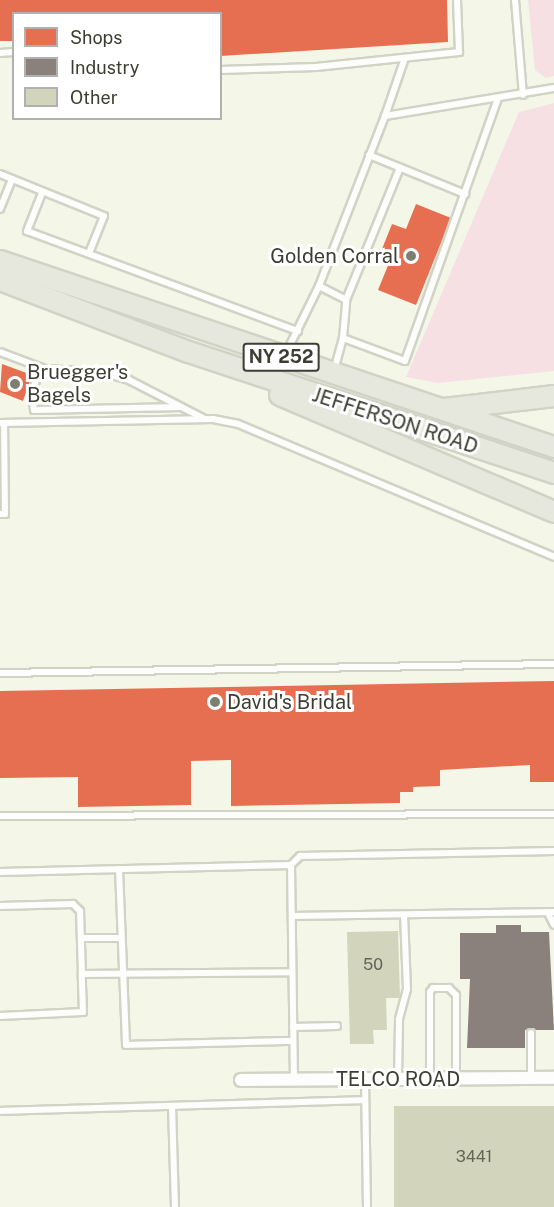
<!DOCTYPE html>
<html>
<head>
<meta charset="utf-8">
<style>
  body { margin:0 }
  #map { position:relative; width:554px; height:1207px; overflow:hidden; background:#f4f7e7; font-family:"Public Sans",sans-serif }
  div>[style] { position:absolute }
  .green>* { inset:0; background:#f6e0e4 }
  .shops>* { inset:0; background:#e76f51 }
  .industry>* { inset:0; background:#8a817c }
  .building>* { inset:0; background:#d2d5bb; transform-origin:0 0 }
  .roads { filter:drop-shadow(2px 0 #d0d3c5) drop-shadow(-2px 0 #d0d3c5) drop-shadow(0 2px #d0d3c5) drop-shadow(0 -2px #d0d3c5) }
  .lane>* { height:6px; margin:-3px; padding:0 3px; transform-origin:3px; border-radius:3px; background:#fdfefb }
  .street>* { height:12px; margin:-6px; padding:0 6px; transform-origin:6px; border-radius:6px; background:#fdfefb }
  .primary>* { height:20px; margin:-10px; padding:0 10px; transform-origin:10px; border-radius:10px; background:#e6e8de }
  .dots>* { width:16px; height:16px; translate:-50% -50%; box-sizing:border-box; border:3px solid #fff; border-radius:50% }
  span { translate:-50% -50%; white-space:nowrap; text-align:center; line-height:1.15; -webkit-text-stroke:6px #fff; paint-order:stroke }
  .number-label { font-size:16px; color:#626455 }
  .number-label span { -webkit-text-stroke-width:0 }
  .shield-label span { padding:2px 4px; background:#fff; border:2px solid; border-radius:4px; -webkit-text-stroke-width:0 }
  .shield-label { font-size:18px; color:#3c3e33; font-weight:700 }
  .poi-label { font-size:20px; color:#3c3e33 }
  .right { translate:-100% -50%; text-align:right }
  .left { translate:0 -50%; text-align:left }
  .street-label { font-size:20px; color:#3c3e33 }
  .legend { position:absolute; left:12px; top:12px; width:210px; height:108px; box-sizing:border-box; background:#fff; border:2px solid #b1b2ad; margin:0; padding:8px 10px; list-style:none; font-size:18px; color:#3c3e33 }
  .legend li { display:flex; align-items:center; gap:12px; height:30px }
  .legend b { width:30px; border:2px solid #b1b2ad }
</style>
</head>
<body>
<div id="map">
  <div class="green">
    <i style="clip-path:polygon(528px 0,554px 0,554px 76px,546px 78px,535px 70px)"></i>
    <i style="clip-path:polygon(554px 103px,554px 371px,438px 383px,406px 377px,519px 112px)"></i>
  </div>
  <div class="shops">
    <i style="clip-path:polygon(0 0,447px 0,448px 42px,220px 56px,220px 14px,14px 14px,14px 41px,0 41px)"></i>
    <i style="clip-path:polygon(416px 204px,451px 218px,416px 305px,378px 290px,391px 258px,380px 254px,392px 224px,406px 229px)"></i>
    <i style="clip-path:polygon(2px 364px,32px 375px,23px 401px,0 392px)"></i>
    <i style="clip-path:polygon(554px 681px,554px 782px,530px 782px,530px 765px,440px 770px,440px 786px,413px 787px,413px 792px,400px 792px,400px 803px,231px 806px,231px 760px,191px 761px,191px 805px,78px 807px,78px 777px,0 778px,0 691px)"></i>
  </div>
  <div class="industry">
    <i style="clip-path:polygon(496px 925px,521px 925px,521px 932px,549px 932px,554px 1030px,525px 1030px,525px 1048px,467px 1048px,470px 979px,460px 979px,460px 933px,496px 933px)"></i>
  </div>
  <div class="building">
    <i style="clip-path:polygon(398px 931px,400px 998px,386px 998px,387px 1030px,373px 1030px,374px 1044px,350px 1044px,347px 932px)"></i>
    <i style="left:554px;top:1106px;width:101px;height:160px;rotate:90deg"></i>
  </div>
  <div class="roads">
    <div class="lane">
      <i style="left:515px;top:0;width:95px;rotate:85.2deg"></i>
      <i style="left:0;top:53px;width:14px;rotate:-4deg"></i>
      <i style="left:220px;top:70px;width:96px;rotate:-1.8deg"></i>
      <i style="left:316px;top:67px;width:144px;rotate:-6deg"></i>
      <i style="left:459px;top:52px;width:52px;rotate:-92.2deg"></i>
      <i style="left:385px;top:116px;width:61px;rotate:-71deg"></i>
      <i style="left:369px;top:155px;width:104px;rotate:22.1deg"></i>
      <i style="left:0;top:174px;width:112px;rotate:22deg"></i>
      <i style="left:104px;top:216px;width:40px;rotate:112deg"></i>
      <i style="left:42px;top:193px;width:41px;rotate:111.5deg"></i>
      <i style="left:27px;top:231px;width:289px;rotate:20.3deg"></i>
      <i style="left:0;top:209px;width:32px;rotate:-68deg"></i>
      <i style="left:319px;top:286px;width:30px;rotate:27deg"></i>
      <i style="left:346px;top:300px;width:143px;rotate:-67.8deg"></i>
      <i style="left:343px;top:338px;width:38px;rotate:-85deg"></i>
      <i style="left:0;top:352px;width:48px;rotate:20.7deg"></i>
      <i style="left:45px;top:369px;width:55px;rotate:3.1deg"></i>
      <i style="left:100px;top:372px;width:30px;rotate:15deg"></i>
      <i style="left:129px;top:380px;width:85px;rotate:27.2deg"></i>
      <i style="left:286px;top:353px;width:75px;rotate:-63.8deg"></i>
      <i style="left:319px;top:286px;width:182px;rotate:-68.8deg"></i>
      <i style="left:385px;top:116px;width:171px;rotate:-9.4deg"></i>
      <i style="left:40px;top:367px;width:28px;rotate:107deg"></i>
      <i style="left:32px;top:394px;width:16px;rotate:83deg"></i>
      <i style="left:34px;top:410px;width:147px;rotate:-1.2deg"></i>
      <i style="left:334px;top:371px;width:34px;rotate:-75deg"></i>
      <i style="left:343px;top:338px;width:66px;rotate:20.4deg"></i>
      <i style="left:405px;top:361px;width:278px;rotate:-70.5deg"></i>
      <i style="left:0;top:423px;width:213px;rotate:-1.1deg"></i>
      <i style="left:213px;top:419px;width:25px;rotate:11deg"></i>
      <i style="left:238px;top:424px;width:343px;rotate:22.8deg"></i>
      <i style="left:0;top:514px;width:5px"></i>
      <i style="left:5px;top:514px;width:91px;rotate:-90.6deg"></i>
      <i style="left:0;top:673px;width:554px;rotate:-0.93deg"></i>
      <i style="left:0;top:816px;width:554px;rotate:-0.21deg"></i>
      <i style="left:291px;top:865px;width:13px;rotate:-45deg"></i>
      <i style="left:300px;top:856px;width:254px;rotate:-1.1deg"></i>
      <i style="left:119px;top:869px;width:176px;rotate:87.7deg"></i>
      <i style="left:126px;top:1045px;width:167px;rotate:-1.4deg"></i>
      <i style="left:0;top:872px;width:291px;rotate:-1.4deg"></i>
      <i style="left:291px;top:865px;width:215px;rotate:89.2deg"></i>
      <i style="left:0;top:906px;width:73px;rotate:-1.6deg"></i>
      <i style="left:73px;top:904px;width:10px;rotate:45deg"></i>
      <i style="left:80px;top:911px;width:63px;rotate:88.2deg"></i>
      <i style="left:548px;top:913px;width:13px;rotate:63deg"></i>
      <i style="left:292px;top:916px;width:262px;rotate:-0.9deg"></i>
      <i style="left:81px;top:938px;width:40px"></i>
      <i style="left:0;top:1016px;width:83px;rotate:-2.8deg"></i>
      <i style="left:83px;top:1012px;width:38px;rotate:-92deg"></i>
      <i style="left:82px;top:974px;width:210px;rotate:-0.5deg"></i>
      <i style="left:293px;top:1027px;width:44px;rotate:-1.3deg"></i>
      <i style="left:531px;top:1033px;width:45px;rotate:90deg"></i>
      <i style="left:398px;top:1079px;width:60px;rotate:-89deg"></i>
      <i style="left:399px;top:1019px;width:31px;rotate:-75deg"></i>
      <i style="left:407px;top:989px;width:74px;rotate:-92.3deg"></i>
      <i style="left:430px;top:1079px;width:87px;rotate:-90deg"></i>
      <i style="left:430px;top:992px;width:5px;rotate:-53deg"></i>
      <i style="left:433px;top:988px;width:16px"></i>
      <i style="left:449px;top:988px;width:10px;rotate:45deg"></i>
      <i style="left:456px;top:995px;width:83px;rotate:90deg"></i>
      <i style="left:365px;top:1080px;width:127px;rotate:89.1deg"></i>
      <i style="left:172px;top:1106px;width:101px;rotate:88.3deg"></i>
      <i style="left:0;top:1111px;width:365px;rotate:-1.7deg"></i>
    </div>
    <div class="street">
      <i style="left:241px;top:1080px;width:313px;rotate:-0.4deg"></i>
    </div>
    <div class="primary">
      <i style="left:0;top:261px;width:584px;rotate:18.56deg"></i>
      <i style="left:0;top:280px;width:202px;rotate:20.9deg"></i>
      <i style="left:189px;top:352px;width:385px;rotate:18.3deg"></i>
      <i style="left:280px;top:395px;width:298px;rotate:23.1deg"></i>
      <i style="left:444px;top:409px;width:111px;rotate:-6.7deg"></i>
    </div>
  </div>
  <div class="dots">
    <i style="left:411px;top:256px;background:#7c7f72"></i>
    <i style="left:15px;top:384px;background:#7c7f72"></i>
    <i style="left:215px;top:702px;background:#7c7f72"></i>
  </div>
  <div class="number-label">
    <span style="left:373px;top:965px">50</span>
    <span style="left:474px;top:1157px">3441</span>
  </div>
  <div class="shield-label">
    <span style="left:281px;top:357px">NY 252</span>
  </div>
  <div class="poi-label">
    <span class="right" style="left:399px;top:256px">Golden Corral</span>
    <span class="left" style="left:27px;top:384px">Bruegger's<br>Bagels</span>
    <span class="left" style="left:227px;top:702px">David's Bridal</span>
  </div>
  <div class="street-label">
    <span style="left:395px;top:421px;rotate:18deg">JEFFERSON ROAD</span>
    <span style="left:398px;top:1079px">TELCO ROAD</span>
  </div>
  <ul class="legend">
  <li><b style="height:16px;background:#e76f51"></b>Shops</li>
  <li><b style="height:16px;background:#8a817c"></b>Industry</li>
  <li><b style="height:16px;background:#d2d5bb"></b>Other</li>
  </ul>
</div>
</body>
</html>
